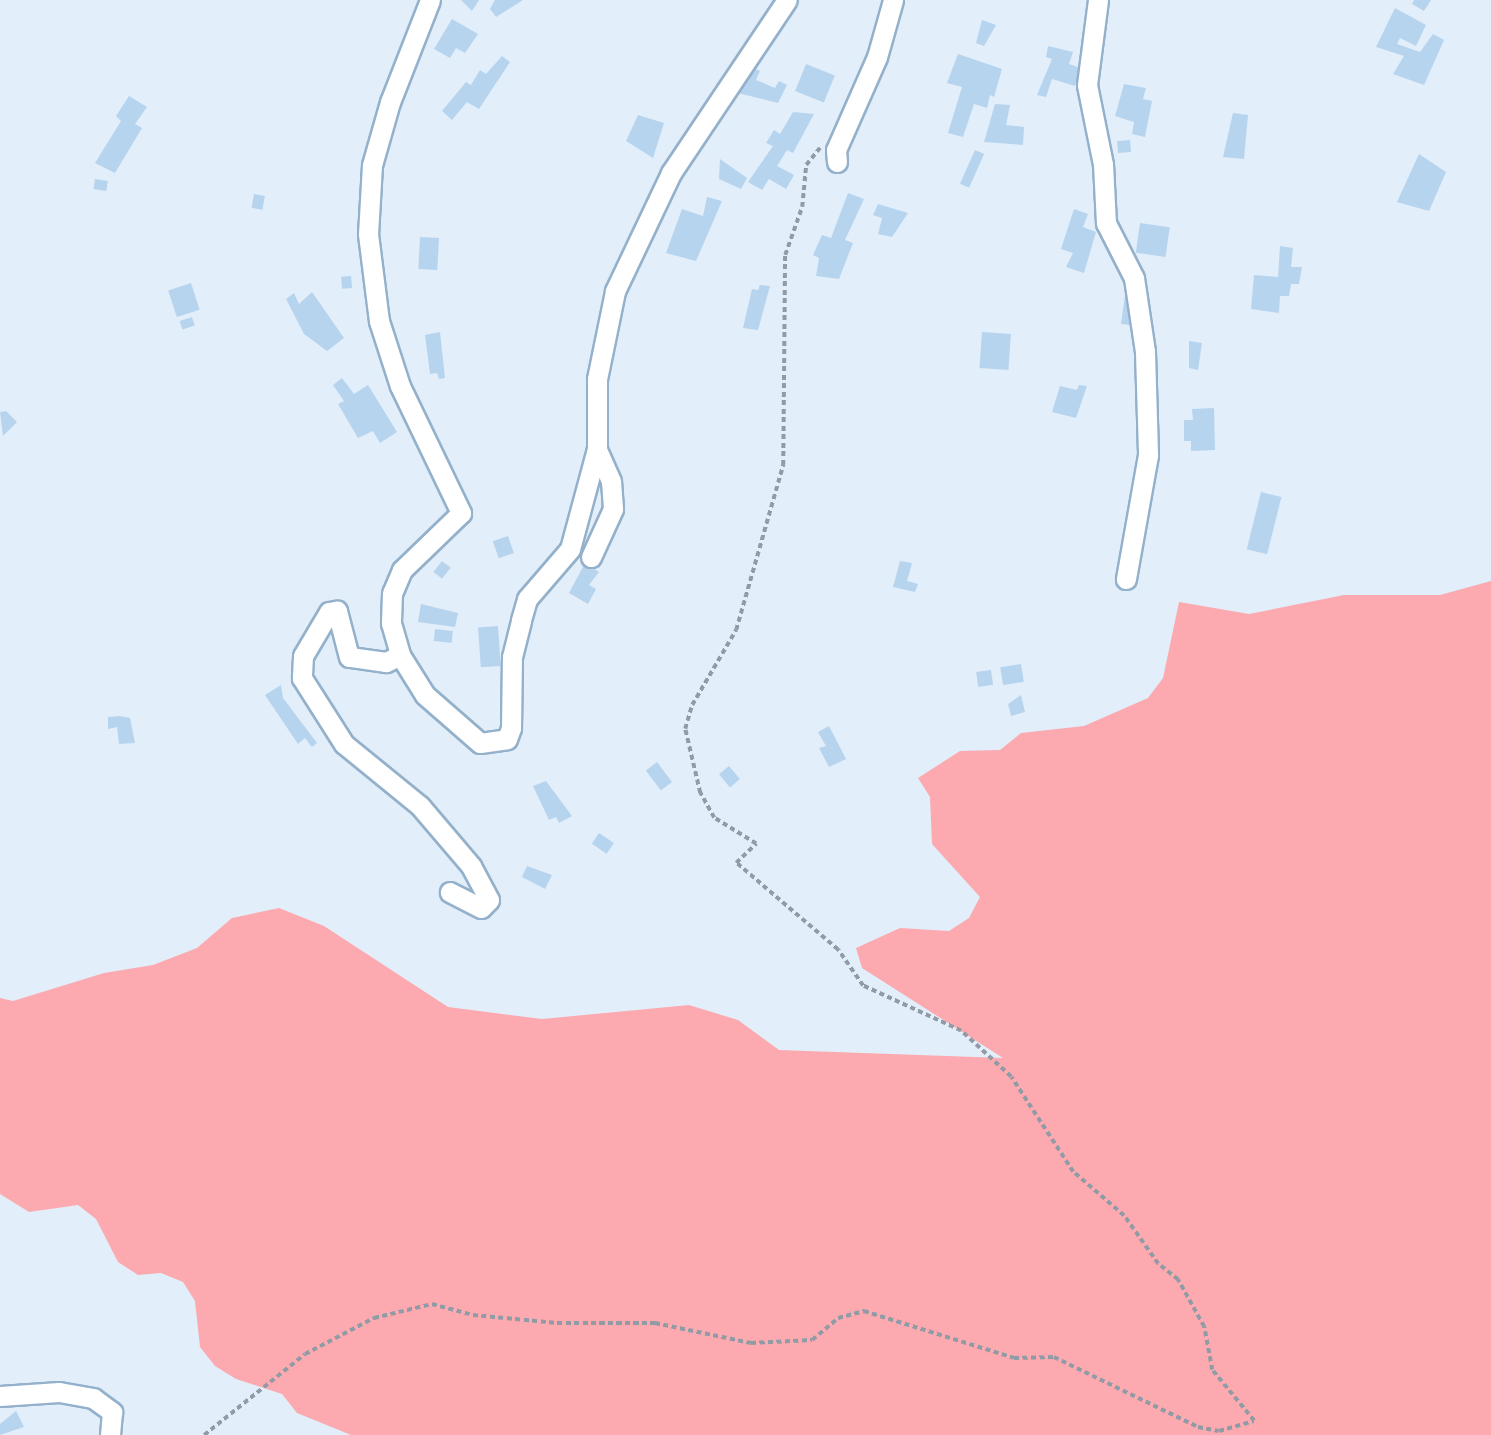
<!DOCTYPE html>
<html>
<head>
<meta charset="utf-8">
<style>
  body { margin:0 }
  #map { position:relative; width:1491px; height:1435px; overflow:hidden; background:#e2eef9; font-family:Barlow,sans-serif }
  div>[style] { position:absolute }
  .green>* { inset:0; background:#fcaab0 }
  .building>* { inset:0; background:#b7d4ef; transform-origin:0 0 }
  .path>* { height:3.5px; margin-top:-1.75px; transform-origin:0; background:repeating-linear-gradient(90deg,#909ba6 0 5px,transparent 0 8.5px) }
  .roads { filter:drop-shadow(2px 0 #94b1cb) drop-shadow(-2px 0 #94b1cb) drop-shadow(0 2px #94b1cb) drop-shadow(0 -2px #94b1cb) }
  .minor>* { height:19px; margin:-9.5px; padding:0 9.5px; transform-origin:9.5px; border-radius:9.5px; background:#fff }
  span { translate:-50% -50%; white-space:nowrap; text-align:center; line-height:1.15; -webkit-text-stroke:7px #f9f9f9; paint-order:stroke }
</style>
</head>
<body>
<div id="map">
  <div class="green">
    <i style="clip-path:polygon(1491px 581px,1491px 1435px,351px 1435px,297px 1413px,282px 1394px,236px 1379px,215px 1366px,200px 1347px,195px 1301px,183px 1282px,161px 1273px,138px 1275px,118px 1262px,96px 1219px,78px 1205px,29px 1212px,0 1194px,0 998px,13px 1001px,104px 973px,153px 965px,197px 948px,232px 918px,279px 908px,324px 926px,448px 1007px,542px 1019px,689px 1005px,738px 1020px,779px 1050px,1003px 1058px,862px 968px,856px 948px,900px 928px,949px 931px,969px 918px,980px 897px,932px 844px,930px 797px,918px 778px,960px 751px,1000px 750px,1021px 733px,1084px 726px,1148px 698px,1163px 678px,1179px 602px,1249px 614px,1344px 595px,1440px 595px)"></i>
  </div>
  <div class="building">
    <i style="clip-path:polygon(461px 0,479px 0,472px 11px)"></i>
    <i style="clip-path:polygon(495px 0,523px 0,496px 17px,490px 9px)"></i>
    <i style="clip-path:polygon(1414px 0,1431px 0,1424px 11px,1412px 4px)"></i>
    <i style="clip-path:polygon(1395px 8px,1426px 25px,1416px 46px,1400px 38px,1397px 44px,1420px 52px,1433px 34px,1444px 40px,1424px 85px,1393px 74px,1404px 56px,1376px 47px)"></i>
    <i style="clip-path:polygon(452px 19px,478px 34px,465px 53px,456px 48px,450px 58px,434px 49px)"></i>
    <i style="clip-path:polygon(982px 20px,996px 25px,984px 46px,976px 43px)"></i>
    <i style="clip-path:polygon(1048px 46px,1073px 52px,1069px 64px,1081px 68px,1075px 86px,1052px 79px,1046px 97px,1037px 95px,1052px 59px,1046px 57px)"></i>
    <i style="clip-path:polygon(958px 54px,1002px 69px,994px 97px,990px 95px,987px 108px,974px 104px,963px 137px,948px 133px,962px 87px,947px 83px)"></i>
    <i style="clip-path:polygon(502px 56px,510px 62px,479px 109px,467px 102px,452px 120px,442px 111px,466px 82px,471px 85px,480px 70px,486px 74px)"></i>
    <i style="left:806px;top:64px;width:31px;height:29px;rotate:22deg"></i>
    <i style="clip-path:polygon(748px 66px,760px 71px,756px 80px,775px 88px,779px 81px,787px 85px,778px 103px,730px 91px)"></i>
    <i style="clip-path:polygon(1124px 84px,1146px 88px,1143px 99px,1152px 101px,1145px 137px,1132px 134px,1134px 122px,1115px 116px)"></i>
    <i style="clip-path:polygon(129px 96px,147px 107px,135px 124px,142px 128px,115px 173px,95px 163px,121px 121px,116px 116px)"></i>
    <i style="clip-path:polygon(995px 104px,1010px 105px,1006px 125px,1024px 127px,1023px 145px,984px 142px)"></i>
    <i style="clip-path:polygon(793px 112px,814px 114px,793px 153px,787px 150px,777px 166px,794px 175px,786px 189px,769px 179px,762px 190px,748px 182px,773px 146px,766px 143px,774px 130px,780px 134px)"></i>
    <i style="clip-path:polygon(1233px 113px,1248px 115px,1244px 159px,1223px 157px)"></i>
    <i style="clip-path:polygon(638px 115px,664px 123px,653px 158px,626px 141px)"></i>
    <i style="left:1130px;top:140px;width:12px;height:13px;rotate:85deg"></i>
    <i style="left:975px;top:150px;width:10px;height:37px;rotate:24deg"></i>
    <i style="clip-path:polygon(1419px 154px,1446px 172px,1429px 211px,1397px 202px)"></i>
    <i style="clip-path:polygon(720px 159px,747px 178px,741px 189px,719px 179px)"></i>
    <i style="left:95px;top:179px;width:13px;height:10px;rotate:9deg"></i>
    <i style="clip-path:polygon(848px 193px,864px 199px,845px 240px,853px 243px,839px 279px,816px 276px,819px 258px,813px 255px,822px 235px,831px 238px)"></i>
    <i style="left:254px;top:194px;width:11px;height:14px;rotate:10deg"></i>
    <i style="clip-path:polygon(707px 197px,722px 201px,696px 261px,666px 253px,682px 209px,703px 216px)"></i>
    <i style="clip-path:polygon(878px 204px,908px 213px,892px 237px,878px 234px,882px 218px,873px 215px)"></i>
    <i style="clip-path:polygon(1074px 209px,1088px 214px,1083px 227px,1096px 232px,1084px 273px,1066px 267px,1073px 253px,1061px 249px)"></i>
    <i style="left:1140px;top:223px;width:30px;height:30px;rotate:8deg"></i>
    <i style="left:420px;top:237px;width:19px;height:32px;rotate:3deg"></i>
    <i style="clip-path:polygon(1280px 246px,1293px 248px,1291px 267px,1302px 267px,1299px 284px,1291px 284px,1289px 296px,1280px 296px,1279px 313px,1251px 309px,1254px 275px,1278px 277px)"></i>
    <i style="left:351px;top:276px;width:12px;height:10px;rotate:85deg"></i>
    <i style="left:191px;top:283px;width:28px;height:24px;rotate:72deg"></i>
    <i style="clip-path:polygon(760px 285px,770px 286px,758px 330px,743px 328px,752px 289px,758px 290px)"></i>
    <i style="clip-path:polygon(312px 292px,344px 338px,327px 351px,304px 334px,286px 299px,294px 293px,299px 304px)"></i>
    <i style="clip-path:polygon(1125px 295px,1130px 296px,1131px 325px,1121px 324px)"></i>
    <i style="left:192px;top:317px;width:9px;height:13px;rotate:72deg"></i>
    <i style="clip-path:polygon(440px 332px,445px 378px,439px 379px,437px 373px,430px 374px,425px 335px)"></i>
    <i style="left:982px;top:332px;width:29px;height:36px;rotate:4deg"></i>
    <i style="clip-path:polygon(1189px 341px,1202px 343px,1198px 370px,1189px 368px)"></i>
    <i style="clip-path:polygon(342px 378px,354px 394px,368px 385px,397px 432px,380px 443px,373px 431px,358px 438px,338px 404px,344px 401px,333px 385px)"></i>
    <i style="clip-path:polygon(1079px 385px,1087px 386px,1076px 418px,1052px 412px,1060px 386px,1077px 390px)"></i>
    <i style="clip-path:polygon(1214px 408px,1215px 450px,1191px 451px,1191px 441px,1184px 441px,1184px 420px,1193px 420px,1192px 409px)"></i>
    <i style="clip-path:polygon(6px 411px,17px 422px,3px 436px,0 412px)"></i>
    <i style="left:1261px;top:492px;width:21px;height:59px;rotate:14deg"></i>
    <i style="left:508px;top:536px;width:18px;height:16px;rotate:71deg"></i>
    <i style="left:442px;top:561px;width:11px;height:14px;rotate:38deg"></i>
    <i style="clip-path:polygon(900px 561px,912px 563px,907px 581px,918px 584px,915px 592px,893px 587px)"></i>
    <i style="clip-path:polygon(585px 563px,599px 572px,589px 585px,596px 589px,588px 604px,569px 593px)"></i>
    <i style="clip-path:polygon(421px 604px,458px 613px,455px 627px,418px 622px)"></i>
    <i style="left:498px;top:626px;width:40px;height:20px;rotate:86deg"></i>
    <i style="left:435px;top:629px;width:18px;height:12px;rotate:6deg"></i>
    <i style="left:1021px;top:664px;width:18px;height:21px;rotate:81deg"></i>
    <i style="left:991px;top:670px;width:15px;height:15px;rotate:82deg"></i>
    <i style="clip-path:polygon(281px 685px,283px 698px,317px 743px,312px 747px,305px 738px,298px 744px,265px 695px)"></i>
    <i style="clip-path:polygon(1021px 695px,1025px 712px,1011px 716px,1008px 704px)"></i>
    <i style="clip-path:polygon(120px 716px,130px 718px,135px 743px,119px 744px,117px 727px,108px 729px,108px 717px)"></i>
    <i style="clip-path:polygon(829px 726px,846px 759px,829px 767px,819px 748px,826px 746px,818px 732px)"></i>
    <i style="left:657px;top:762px;width:25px;height:14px;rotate:53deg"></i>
    <i style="left:729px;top:766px;width:17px;height:13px;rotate:50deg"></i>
    <i style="clip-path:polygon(546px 781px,572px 816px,559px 823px,556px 817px,549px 820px,533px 786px)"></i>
    <i style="left:599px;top:833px;width:18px;height:13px;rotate:34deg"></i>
    <i style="clip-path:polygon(527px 866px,552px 875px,545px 889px,522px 877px)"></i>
    <i style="clip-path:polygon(16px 1411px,24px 1427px,0 1435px,0 1424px)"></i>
  </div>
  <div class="path">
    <i style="left:204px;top:1435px;width:129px;rotate:-38.7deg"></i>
    <i style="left:305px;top:1354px;width:78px;rotate:-27.6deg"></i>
    <i style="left:374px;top:1318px;width:60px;rotate:-13.6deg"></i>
    <i style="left:432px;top:1304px;width:42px;rotate:15deg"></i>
    <i style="left:473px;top:1315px;width:84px;rotate:5.4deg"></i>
    <i style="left:557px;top:1323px;width:98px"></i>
    <i style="left:655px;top:1323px;width:98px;rotate:11.8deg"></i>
    <i style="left:751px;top:1343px;width:61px;rotate:-2.8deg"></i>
    <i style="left:812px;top:1340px;width:34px;rotate:-40deg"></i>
    <i style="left:838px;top:1318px;width:27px;rotate:-15deg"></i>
    <i style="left:864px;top:1311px;width:157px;rotate:17.4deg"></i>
    <i style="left:1014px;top:1358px;width:40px;rotate:-1.4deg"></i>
    <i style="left:1054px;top:1357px;width:160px;rotate:25.9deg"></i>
    <i style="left:1198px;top:1427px;width:21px;rotate:11deg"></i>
    <i style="left:1219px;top:1431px;width:36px;rotate:-16deg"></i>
    <i style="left:1254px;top:1421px;width:66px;rotate:-129.5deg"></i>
    <i style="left:1212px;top:1370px;width:44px;rotate:-100.5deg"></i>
    <i style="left:1204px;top:1327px;width:54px;rotate:-119deg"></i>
    <i style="left:1178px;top:1280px;width:26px;rotate:-141deg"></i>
    <i style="left:1158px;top:1264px;width:59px;rotate:-125.3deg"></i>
    <i style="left:1124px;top:1216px;width:67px;rotate:-139.2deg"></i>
    <i style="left:1073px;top:1172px;width:113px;rotate:-123.1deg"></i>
    <i style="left:1011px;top:1077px;width:68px;rotate:-137.4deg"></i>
    <i style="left:961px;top:1031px;width:108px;rotate:-155.3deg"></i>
    <i style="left:863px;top:986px;width:44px;rotate:-124.8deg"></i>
    <i style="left:838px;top:950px;width:134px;rotate:-139.5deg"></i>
    <i style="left:736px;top:863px;width:28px;rotate:-44deg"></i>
    <i style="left:756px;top:844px;width:49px;rotate:-148.2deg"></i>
    <i style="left:714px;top:818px;width:29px;rotate:-119deg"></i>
    <i style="left:700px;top:793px;width:66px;rotate:-103.2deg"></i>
    <i style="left:685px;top:729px;width:25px;rotate:-74deg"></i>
    <i style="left:692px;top:705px;width:87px;rotate:-59.6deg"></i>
    <i style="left:736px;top:630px;width:172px;rotate:-74.1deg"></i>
    <i style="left:783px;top:465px;width:210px;rotate:-89.5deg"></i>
    <i style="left:785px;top:255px;width:51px;rotate:-70.5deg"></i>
    <i style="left:802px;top:207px;width:42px;rotate:-84.6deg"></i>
    <i style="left:806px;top:165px;width:22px;rotate:-51deg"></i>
  </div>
  <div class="roads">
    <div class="minor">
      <i style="left:430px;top:0;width:110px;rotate:111.4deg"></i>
      <i style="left:390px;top:102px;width:66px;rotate:105.9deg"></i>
      <i style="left:372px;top:165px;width:69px;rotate:93.3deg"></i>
      <i style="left:368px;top:234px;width:88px;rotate:82.8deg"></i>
      <i style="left:379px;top:321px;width:68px;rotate:72.1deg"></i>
      <i style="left:400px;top:386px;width:141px;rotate:64.3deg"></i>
      <i style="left:461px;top:513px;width:82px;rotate:136deg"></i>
      <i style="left:402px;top:570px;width:25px;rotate:113deg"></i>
      <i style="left:392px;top:593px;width:30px;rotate:92deg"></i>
      <i style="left:391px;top:623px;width:33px;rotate:74deg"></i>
      <i style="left:400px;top:655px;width:47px;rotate:58deg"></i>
      <i style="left:425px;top:695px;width:73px;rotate:41.1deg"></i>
      <i style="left:480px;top:743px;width:27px;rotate:-8deg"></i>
      <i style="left:507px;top:739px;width:12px;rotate:-70deg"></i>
      <i style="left:511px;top:728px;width:71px;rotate:-89.2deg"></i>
      <i style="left:512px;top:657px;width:38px;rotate:-76deg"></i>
      <i style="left:521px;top:620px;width:22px;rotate:-74deg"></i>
      <i style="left:527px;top:599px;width:66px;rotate:-49.3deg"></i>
      <i style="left:570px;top:549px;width:104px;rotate:-74.9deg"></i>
      <i style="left:1098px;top:0;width:86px;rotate:97.4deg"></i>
      <i style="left:1087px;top:85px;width:81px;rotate:78.6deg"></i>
      <i style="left:1103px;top:164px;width:59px;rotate:87.1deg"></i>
      <i style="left:1106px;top:223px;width:62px;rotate:63deg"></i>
      <i style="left:1134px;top:278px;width:75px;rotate:81.5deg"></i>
      <i style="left:1145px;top:352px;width:103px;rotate:88.3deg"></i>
      <i style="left:1148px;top:455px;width:126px;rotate:100.1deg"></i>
      <i style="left:837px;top:162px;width:12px;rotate:-95deg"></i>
      <i style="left:836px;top:150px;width:102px;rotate:-66.2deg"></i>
      <i style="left:877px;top:57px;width:59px;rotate:-74.3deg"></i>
      <i style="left:591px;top:557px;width:53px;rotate:-65.4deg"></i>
      <i style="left:613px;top:509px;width:28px;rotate:-94deg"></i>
      <i style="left:611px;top:481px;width:35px;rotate:-114deg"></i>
      <i style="left:597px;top:449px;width:70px;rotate:-90deg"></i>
      <i style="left:597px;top:379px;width:90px;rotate:-78.4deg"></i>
      <i style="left:615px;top:291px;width:131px;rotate:-64.6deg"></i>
      <i style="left:671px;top:173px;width:208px;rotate:-56.2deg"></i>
      <i style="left:400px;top:655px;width:16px;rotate:153deg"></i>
      <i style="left:386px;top:662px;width:37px;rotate:-172deg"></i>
      <i style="left:349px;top:657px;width:48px;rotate:-104.6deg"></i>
      <i style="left:337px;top:611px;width:8px;rotate:173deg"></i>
      <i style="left:329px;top:612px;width:51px;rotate:120.6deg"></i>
      <i style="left:303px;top:656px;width:22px;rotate:93deg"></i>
      <i style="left:302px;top:678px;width:78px;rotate:57.5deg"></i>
      <i style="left:344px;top:744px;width:98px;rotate:39.2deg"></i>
      <i style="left:420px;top:806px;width:79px;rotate:49.6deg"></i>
      <i style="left:471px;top:866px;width:38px;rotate:62deg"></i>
      <i style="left:489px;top:900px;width:11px;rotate:135deg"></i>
      <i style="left:481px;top:908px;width:35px;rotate:-153deg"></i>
      <i style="left:0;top:1396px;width:59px;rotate:-3.9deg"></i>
      <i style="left:59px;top:1392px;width:35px;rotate:10deg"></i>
      <i style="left:93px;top:1398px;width:24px;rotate:36deg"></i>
      <i style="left:112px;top:1412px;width:23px;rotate:95deg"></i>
    </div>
  </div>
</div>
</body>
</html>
